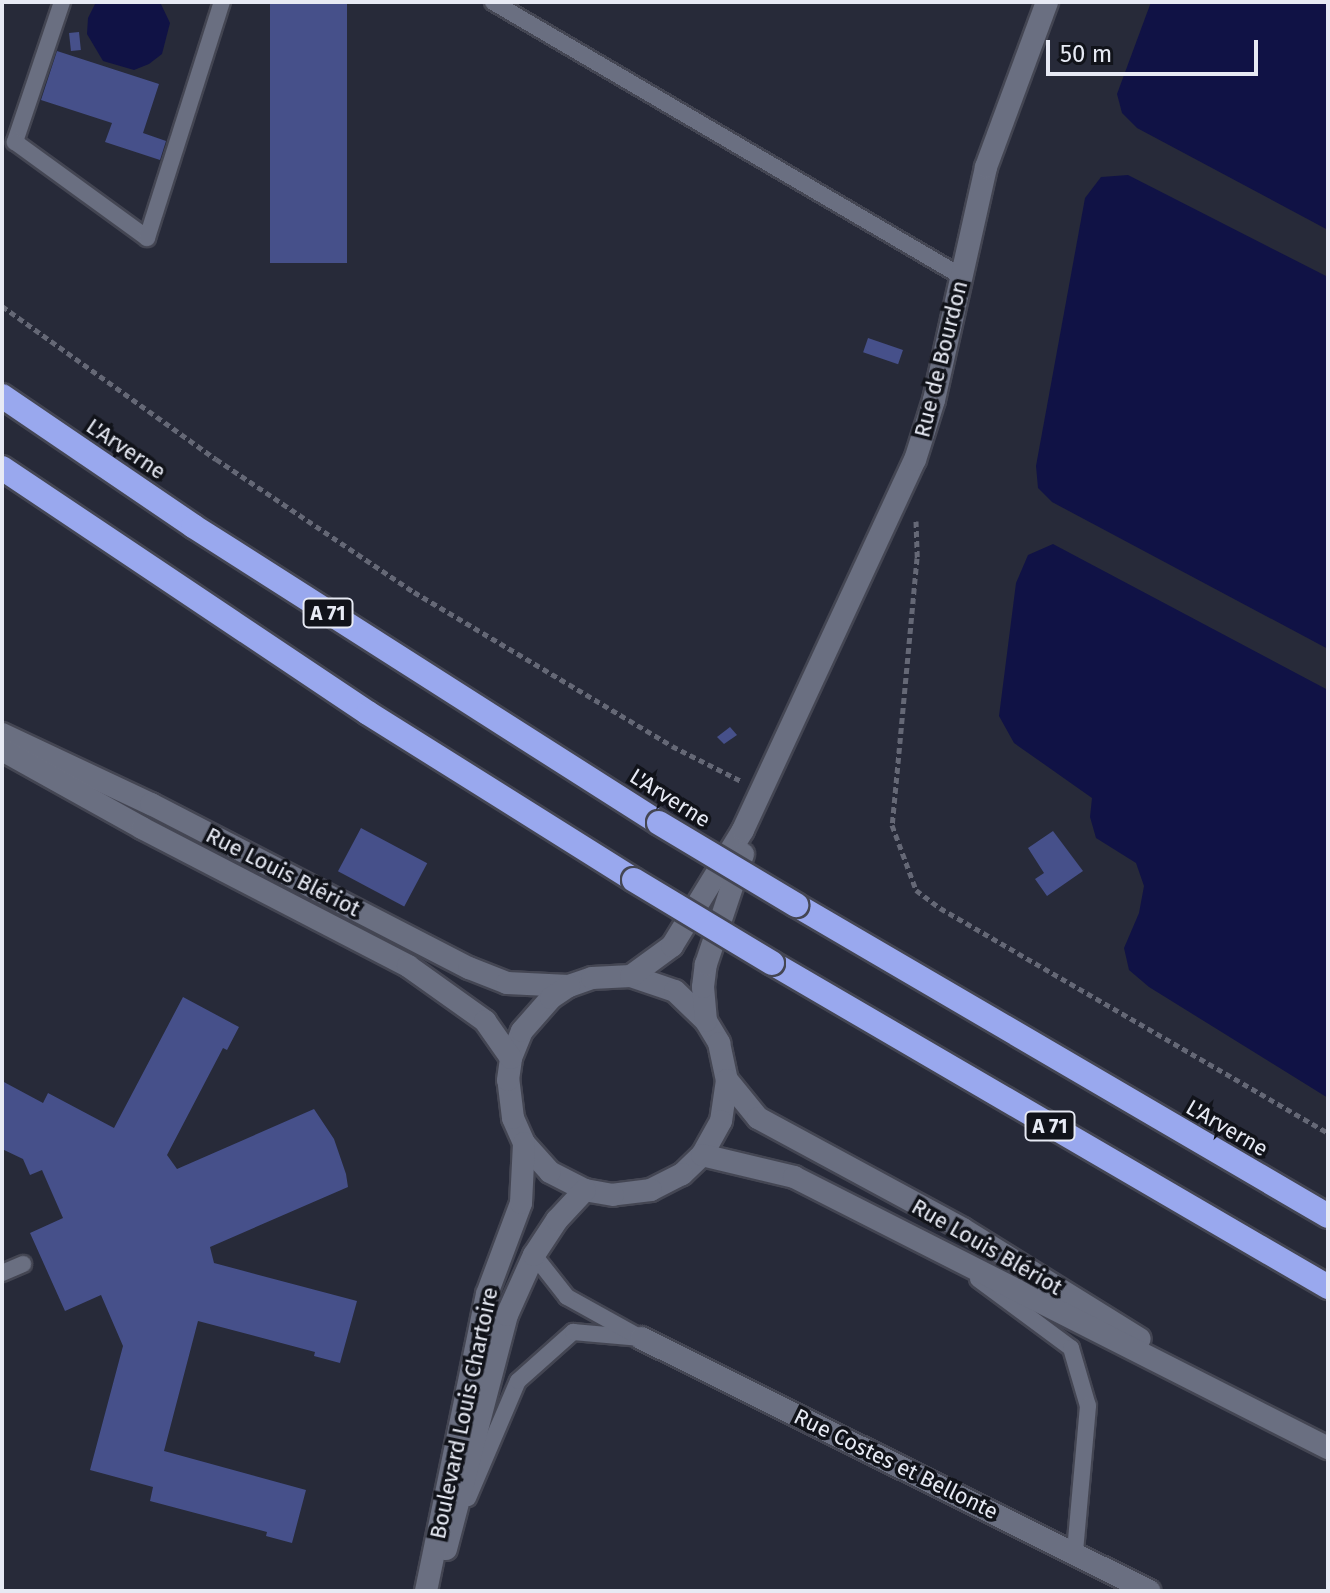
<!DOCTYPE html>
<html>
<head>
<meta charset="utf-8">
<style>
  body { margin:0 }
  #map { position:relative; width:1330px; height:1593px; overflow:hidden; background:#272a39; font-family:"Fira Sans",sans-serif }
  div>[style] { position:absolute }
  .water>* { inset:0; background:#101245 }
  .building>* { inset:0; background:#46508a; transform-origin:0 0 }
  .path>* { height:5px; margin-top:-2.5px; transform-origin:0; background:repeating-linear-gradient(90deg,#656876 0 6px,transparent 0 10px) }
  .roads { filter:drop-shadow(2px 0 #444653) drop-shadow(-2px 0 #444653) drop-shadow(0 2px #444653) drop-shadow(0 -2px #444653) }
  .service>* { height:16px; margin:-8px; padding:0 8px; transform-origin:8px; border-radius:8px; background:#6a6f81 }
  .minor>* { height:22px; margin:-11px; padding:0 11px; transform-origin:11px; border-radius:11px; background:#6a6f81 }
  .secondary>* { height:22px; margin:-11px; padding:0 11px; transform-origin:11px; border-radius:11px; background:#6a6f81 }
  .motorway>* { height:24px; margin:-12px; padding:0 12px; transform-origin:12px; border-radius:12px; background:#99a8ee }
  .bridges { filter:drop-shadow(2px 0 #444653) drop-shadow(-2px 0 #444653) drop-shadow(0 2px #444653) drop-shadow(0 -2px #444653) }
  .motorway-bridge>* { height:24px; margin:-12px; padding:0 12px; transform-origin:12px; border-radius:12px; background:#99a8ee }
  span { translate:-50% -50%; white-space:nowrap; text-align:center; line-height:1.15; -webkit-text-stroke:7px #11131a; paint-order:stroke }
  .shield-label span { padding:2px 6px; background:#11131a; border:2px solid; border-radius:6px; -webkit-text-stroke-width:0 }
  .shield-label { font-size:20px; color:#e7eaf4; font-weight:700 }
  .street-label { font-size:22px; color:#e7eaf4 }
  .frame { position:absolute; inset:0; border:4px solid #e7eaf4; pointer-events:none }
  .scale { position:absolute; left:1046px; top:40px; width:212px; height:36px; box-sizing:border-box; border:4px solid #e7eaf4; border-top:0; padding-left:10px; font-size:24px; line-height:28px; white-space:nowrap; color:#e7eaf4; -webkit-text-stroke:6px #11131a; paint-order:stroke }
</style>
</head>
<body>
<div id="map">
  <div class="water">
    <i style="clip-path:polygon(96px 2px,160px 2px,170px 23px,162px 54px,149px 64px,134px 70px,103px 61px,87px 34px,88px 18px)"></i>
    <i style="clip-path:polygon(1151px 2px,1328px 2px,1328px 230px,1137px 128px,1122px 113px,1117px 94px)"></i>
    <i style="clip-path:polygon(1128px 175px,1328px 277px,1328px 649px,1052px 502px,1038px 488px,1036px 466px,1085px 198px,1101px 177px)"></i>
    <i style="clip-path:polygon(1053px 544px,1328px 690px,1328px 1098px,1149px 987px,1129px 970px,1124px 948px,1139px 913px,1144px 886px,1136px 863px,1096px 838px,1090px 817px,1092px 798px,1014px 743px,999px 716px,1016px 583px,1028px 555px)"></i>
  </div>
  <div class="building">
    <i style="left:270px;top:2px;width:77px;height:261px"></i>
    <i style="left:79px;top:32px;width:18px;height:10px;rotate:84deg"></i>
    <i style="clip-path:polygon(57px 51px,159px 84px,143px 133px,166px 141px,160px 160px,105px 142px,112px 123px,41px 100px)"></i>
    <i style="left:868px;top:338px;width:37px;height:15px;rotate:19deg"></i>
    <i style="clip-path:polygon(730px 727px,737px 735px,724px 744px,717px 737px)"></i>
    <i style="left:361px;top:828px;width:75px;height:49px;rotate:28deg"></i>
    <i style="clip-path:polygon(1053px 831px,1083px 871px,1047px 896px,1035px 879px,1044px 873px,1028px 848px)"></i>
    <i style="clip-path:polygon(183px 997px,239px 1027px,227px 1050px,223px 1048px,167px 1155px,177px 1169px,314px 1109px,334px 1139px,346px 1174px,348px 1187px,210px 1247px,214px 1263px,357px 1301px,340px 1363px,314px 1356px,315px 1352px,198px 1321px,164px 1451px,306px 1490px,292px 1543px,266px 1536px,267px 1532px,150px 1501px,153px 1487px,90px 1470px,123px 1346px,101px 1295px,65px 1311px,30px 1233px,63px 1218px,42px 1170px,30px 1175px,23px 1159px,2px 1149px,2px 1081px,43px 1103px,48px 1093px,114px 1128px)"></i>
  </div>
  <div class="path">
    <i style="left:2px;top:306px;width:263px;rotate:35.6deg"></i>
    <i style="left:216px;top:459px;width:239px;rotate:33.9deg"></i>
    <i style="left:414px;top:592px;width:300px;rotate:30.8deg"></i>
    <i style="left:672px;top:746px;width:77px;rotate:26.9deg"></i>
    <i style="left:916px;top:521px;width:37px;rotate:88deg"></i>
    <i style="left:917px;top:558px;width:268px;rotate:95.3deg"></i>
    <i style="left:892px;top:825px;width:69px;rotate:69.7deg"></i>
    <i style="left:916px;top:890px;width:30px;rotate:37deg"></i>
    <i style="left:940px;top:908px;width:449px;rotate:30.1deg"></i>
  </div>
  <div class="roads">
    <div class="service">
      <i style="left:62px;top:2px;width:148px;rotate:108.6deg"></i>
      <i style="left:15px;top:142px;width:163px;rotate:36deg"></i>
      <i style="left:147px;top:238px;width:248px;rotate:-72.4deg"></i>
      <i style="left:493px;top:2px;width:542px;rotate:30.35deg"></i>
      <i style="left:2px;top:1273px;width:23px;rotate:-23deg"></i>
      <i style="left:978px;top:1279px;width:116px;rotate:36.6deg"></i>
      <i style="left:1071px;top:1348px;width:60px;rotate:73.7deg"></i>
      <i style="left:1088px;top:1406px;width:147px;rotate:95.1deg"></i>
      <i style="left:468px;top:1498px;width:127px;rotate:-66.9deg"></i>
      <i style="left:518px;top:1381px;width:74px;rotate:-41.7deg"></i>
      <i style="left:573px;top:1332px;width:68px;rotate:5deg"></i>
      <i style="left:641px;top:1338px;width:85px;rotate:-151deg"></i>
      <i style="left:567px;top:1297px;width:53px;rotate:-128.2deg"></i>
    </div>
    <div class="minor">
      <i style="left:641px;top:1338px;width:568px;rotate:26.47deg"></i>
    </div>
    <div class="secondary">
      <i style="left:2px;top:734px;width:165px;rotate:25.2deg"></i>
      <i style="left:151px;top:804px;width:358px;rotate:27.3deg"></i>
      <i style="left:469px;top:968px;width:41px;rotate:21.5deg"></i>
      <i style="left:507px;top:983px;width:62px;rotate:2.8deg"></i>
      <i style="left:569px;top:986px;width:24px;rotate:-19deg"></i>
      <i style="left:592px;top:978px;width:39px;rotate:-3deg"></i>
      <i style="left:631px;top:976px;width:46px;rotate:18.8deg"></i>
      <i style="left:675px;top:991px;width:43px;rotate:44.1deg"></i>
      <i style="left:706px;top:1021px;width:26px;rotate:59deg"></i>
      <i style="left:719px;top:1043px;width:38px;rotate:78deg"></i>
      <i style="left:727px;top:1080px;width:41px;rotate:98.3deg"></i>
      <i style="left:721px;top:1121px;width:39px;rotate:119deg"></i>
      <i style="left:702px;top:1155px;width:28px;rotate:136deg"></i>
      <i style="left:682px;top:1174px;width:35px;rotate:153deg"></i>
      <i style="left:651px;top:1190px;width:38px;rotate:173deg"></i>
      <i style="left:613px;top:1195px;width:28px;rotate:-170deg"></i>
      <i style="left:585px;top:1190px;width:39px;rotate:-153deg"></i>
      <i style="left:550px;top:1172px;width:39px;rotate:-132deg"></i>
      <i style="left:524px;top:1143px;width:27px;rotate:-114deg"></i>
      <i style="left:513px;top:1118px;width:38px;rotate:-97deg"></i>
      <i style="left:508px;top:1080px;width:22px;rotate:-82deg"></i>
      <i style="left:511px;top:1058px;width:29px;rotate:-68deg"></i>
      <i style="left:522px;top:1031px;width:44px;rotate:-48.7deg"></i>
      <i style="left:551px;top:998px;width:22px;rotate:-34deg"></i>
      <i style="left:2px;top:750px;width:160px;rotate:29.1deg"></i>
      <i style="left:142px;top:828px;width:300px;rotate:27.4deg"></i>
      <i style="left:408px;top:966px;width:95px;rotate:35.5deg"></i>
      <i style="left:485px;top:1021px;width:45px;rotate:54.9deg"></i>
      <i style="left:631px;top:976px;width:51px;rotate:-36.2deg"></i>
      <i style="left:672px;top:946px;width:136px;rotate:-58.5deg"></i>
      <i style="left:743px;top:830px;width:408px;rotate:-65.1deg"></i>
      <i style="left:915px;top:460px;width:63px;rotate:-72.4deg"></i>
      <i style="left:934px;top:400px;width:239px;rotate:-77.4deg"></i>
      <i style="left:986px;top:167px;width:176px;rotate:-69.7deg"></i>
      <i style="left:706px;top:1021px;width:34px;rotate:-95deg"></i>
      <i style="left:703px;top:987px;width:23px;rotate:-83deg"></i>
      <i style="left:706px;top:964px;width:116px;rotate:-71.4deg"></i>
      <i style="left:727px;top:1080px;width:49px;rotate:50.8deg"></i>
      <i style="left:758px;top:1118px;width:233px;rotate:28.4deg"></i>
      <i style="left:963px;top:1229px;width:208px;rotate:31.9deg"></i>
      <i style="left:702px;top:1155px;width:95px;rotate:13.4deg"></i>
      <i style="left:794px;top:1177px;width:599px;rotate:26.91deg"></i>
      <i style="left:446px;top:1549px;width:242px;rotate:-75.4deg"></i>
      <i style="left:507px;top:1315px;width:66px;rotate:-65.8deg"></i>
      <i style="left:534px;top:1255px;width:42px;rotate:-56.7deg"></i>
      <i style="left:557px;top:1220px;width:41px;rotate:-47deg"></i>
      <i style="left:426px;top:1591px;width:303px;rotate:-78.4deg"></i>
      <i style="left:487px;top:1294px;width:97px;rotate:-69.5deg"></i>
      <i style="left:521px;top:1203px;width:60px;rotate:-87.1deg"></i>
    </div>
    <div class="motorway">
      <i style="left:2px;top:396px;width:231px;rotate:34.2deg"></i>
      <i style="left:193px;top:526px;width:553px;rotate:32.51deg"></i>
      <i style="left:2px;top:468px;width:440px;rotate:33.8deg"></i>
      <i style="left:368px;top:713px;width:314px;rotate:32.1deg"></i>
      <i style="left:796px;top:905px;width:616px;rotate:30.31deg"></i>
      <i style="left:772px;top:963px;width:644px;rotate:30.23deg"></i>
    </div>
  </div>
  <div class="bridges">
    <div class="motorway-bridge">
      <i style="left:659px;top:823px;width:160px;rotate:30.9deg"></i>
      <i style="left:634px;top:880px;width:161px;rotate:31deg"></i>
    </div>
  </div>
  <div class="shield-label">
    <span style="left:328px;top:613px">A 71</span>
    <span style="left:1050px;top:1126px">A 71</span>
  </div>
  <div class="street-label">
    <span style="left:941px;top:359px;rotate:-76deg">Rue de Bourdon</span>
    <span style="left:126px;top:449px;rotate:34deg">L'Arverne</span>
    <span style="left:670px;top:798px;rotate:32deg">L'Arverne</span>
    <span style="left:283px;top:872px;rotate:27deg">Rue Louis Blériot</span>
    <span style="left:1227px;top:1128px;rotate:30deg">L'Arverne</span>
    <span style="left:987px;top:1247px;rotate:30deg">Rue Louis Blériot</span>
    <span style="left:464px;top:1413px;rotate:-78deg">Boulevard Louis Chartoire</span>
    <span style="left:896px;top:1464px;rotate:26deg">Rue Costes et Bellonte</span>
  </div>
  <div class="frame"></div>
  <div class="scale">50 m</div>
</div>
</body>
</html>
